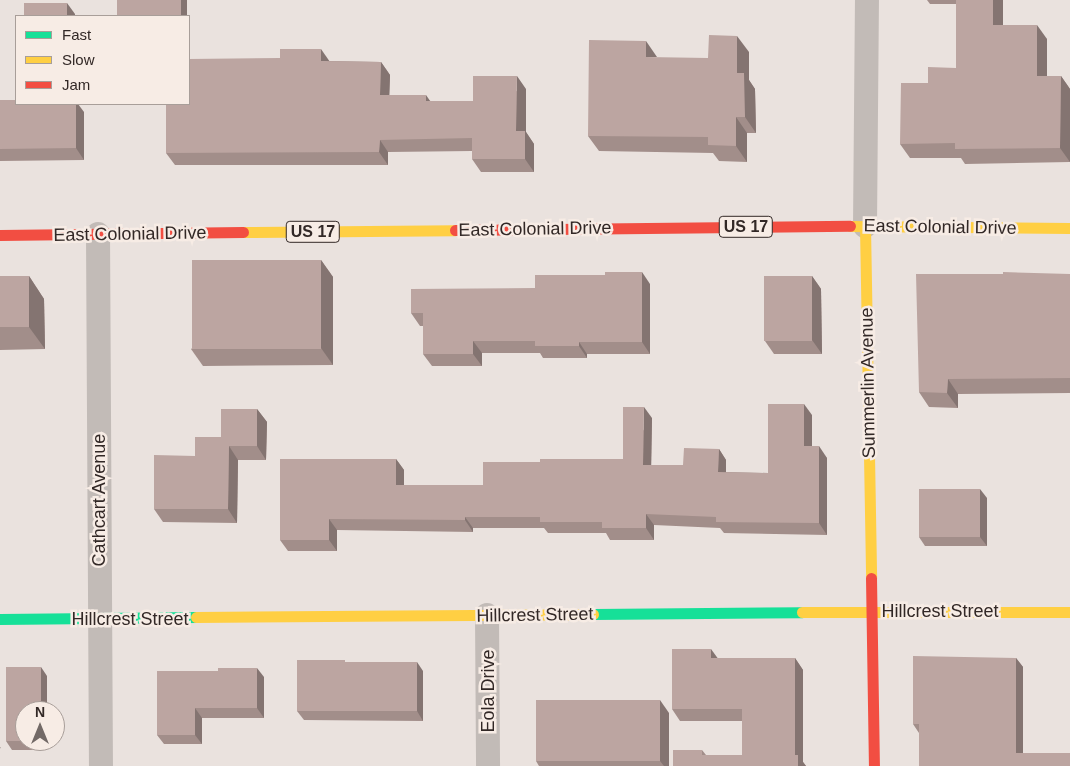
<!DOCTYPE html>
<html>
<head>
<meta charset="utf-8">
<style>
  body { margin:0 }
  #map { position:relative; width:1070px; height:766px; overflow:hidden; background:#eae2de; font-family:Arial,sans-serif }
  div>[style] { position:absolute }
  .street>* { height:24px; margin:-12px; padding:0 12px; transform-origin:12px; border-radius:12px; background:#c2bbb7 }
  .fast>* { height:11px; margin:-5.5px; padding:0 5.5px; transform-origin:5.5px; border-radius:5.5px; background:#16e098 }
  .slow>* { height:11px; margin:-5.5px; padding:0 5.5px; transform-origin:5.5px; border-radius:5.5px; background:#ffcf43 }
  .jam>* { height:11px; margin:-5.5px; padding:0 5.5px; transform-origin:5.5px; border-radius:5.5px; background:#f24e42 }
  .wall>* { inset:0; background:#a28e8a }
  .shaded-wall>* { inset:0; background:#847471; transform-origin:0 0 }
  .building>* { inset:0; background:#bca5a1; transform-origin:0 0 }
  span { translate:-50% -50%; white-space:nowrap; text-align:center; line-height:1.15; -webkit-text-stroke:5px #f7ece5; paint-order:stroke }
  .shield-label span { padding:1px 4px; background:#f7ece5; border:1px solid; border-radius:4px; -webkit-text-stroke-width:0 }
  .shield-label { font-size:16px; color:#322826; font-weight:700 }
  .street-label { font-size:18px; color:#322826 }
  .legend { position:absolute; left:15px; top:15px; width:175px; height:90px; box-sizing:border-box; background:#f7ece5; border:1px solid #a89e99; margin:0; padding:6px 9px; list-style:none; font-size:15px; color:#322826 }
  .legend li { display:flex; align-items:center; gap:10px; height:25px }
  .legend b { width:25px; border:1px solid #a89e99 }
  .north { position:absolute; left:15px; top:701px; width:50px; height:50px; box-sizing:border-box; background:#f7ece5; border:1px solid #a89e99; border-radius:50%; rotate:0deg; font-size:14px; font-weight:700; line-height:20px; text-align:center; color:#322826 }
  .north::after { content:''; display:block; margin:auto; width:18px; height:22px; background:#726966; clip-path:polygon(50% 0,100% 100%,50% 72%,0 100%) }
</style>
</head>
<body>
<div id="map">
  <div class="street">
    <i style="left:865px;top:226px;width:226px;rotate:-89.5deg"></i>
    <i style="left:98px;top:234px;width:532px;rotate:89.68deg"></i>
    <i style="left:487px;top:615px;width:151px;rotate:89.6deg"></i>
  </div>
  <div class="fast">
    <i style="left:593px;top:614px;width:209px;rotate:-0.5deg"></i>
    <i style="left:0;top:619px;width:196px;rotate:-0.6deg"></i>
  </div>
  <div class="slow">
    <i style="left:850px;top:226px;width:220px;rotate:0.5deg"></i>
    <i style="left:865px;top:226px;width:352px;rotate:89deg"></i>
    <i style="left:243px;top:232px;width:212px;rotate:-0.5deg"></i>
    <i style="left:802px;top:612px;width:268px"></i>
    <i style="left:196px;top:617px;width:397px;rotate:-0.4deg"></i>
  </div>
  <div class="jam">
    <i style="left:455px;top:230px;width:395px;rotate:-0.6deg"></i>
    <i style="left:0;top:235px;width:243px;rotate:-0.7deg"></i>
    <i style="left:871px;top:578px;width:188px;rotate:89.1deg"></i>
  </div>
  <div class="wall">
    <i style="clip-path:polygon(187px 0,187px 16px,117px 16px)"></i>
    <i style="clip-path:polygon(927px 0,1003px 0,1003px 25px,1047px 39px,1047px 76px,1061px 76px,1070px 89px,1070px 162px,965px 164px,961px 158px,910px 158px,900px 144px,928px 83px,956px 68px,956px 4px,930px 4px)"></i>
    <i style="clip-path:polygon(749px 52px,749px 80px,755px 89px,756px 133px,747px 133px,747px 162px,719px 161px,713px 153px,599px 151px,588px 136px,708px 58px)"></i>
    <i style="clip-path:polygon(329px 61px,381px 62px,390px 75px,389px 95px,431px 101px,473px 101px,526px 89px,526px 132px,534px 144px,534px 172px,481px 172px,472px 159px,472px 151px,388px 152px,388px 165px,175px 165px,166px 153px)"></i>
    <i style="clip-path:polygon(0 100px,84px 112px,84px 160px,0 161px)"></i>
    <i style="clip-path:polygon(321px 260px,333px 277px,333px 365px,203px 366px,191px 349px)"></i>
    <i style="clip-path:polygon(1070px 274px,1070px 393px,958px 394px,958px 408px,929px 407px,919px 392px)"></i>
    <i style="clip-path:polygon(29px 276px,44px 299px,45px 349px,0 350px,0 277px)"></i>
    <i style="clip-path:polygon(812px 276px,821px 289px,822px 354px,774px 354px,765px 341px)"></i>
    <i style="clip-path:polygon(650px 284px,650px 354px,587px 354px,587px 358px,543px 358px,540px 353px,482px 353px,482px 366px,432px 366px,423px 354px,423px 326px,420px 326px,411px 313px,535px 288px)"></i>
    <i style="clip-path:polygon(257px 409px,267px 422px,266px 460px,238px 460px,237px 523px,163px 522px,154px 509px,195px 456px,221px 437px)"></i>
    <i style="clip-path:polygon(812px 415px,812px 446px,827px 458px,827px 535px,724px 533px,720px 528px,654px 525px,654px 540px,610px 540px,606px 533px,548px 533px,544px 528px,473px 528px,473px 532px,337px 530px,337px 551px,288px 551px,280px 540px,396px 459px,404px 470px,404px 485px,483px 485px,540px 462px,623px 459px,652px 418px,651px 465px,683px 465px,719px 449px,726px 460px,726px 472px,768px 473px)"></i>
    <i style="clip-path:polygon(987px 498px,987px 546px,925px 546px,919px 537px)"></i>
    <i style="clip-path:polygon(718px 658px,795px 658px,803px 670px,803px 762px,806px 766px,673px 766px,702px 750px,706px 755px,742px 755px,742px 721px,680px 721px,672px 709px)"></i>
    <i style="clip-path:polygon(1016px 658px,1023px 667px,1023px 753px,1070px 766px,919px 733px,913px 724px)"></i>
    <i style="clip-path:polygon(347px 662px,423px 671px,423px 721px,304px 720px,297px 711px)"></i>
    <i style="clip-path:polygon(157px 671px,264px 677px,264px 718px,202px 718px,202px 744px,164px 744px,157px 735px)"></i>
    <i style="clip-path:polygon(47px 676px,47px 711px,25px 711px,25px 741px,47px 741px,47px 750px,12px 750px,6px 741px)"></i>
    <i style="clip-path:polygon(669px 713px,669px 766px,539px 766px,536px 761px)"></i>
  </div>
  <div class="shaded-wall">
    <i style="clip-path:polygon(181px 0,187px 0,187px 16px,182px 16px,181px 15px)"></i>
    <i style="clip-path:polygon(993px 0,1003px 0,1003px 39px,993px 25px)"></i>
    <i style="clip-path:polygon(67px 3px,75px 14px,75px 16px,67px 16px)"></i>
    <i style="clip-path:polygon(1037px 25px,1047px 39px,1047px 90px,1037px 76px)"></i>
    <i style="clip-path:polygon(737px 36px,749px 52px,749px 80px,755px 89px,756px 133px,745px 117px,737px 73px)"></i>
    <i style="clip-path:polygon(646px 41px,657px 57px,646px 57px)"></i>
    <i style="clip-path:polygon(321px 49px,330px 62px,321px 61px)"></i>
    <i style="clip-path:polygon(381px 62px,390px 75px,389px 108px,380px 95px)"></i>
    <i style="clip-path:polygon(517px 76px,526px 89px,526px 132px,534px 144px,534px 172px,525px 159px,516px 131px)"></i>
    <i style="clip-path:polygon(1061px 76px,1070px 89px,1070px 162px,1060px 148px)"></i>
    <i style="clip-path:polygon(426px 95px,435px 108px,426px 101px)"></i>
    <i style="clip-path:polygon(76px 104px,78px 104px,84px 112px,84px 160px,76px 148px)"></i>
    <i style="clip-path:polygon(736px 117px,747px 133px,747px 162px,736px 146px)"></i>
    <i style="clip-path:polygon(380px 140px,388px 152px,388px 165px,379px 152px)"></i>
    <i style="clip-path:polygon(321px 260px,333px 277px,333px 365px,321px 348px)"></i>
    <i style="clip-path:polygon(642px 272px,650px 284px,650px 354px,642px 342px)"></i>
    <i style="clip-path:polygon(29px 276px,44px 299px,45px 349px,29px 327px)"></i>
    <i style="clip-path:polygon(812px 276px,821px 289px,822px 354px,812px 340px)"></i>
    <i style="clip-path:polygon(473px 341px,482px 353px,482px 366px,473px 354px)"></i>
    <i style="clip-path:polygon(579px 342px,587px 354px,587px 358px,579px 346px)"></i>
    <i style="clip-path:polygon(948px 379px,958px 394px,958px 408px,947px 393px)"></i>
    <i style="clip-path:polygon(804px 404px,812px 415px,812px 458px,804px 446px)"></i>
    <i style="clip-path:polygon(644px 407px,652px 418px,651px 477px,643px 465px)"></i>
    <i style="clip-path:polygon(257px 409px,267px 422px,266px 460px,257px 446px)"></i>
    <i style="clip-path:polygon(229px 446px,238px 460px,237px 523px,228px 509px)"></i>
    <i style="clip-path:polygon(819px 446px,827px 458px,827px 535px,819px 523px)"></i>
    <i style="clip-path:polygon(719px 449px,726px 460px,726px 483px,718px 472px)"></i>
    <i style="clip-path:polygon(396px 459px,404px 470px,404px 496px,396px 485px)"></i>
    <i style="clip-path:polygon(980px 489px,987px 498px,987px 546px,980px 537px)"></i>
    <i style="clip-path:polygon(646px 514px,654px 525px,654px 540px,646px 528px)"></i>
    <i style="clip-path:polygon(465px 517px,473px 528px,473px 532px,465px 520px)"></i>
    <i style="clip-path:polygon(329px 519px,337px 530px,337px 551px,329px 540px)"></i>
    <i style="clip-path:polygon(711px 649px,719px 660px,711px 658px)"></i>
    <i style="clip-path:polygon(795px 658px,803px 670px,803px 762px,806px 766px,798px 766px,795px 755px)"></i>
    <i style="clip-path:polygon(1016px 658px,1023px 667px,1023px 762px,1016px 753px)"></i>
    <i style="clip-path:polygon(417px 662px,423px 671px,423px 721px,417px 711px)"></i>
    <i style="clip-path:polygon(41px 667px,47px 676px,47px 711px,41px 711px)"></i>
    <i style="clip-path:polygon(257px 668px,264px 677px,264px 718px,257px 708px)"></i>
    <i style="clip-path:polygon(660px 700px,669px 713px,669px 766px,664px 766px,660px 761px)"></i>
    <i style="clip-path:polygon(195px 708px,202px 718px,202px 744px,195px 735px)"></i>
    <i style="clip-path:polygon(41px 741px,47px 741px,47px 750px)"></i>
    <i style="left:0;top:747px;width:1px;height:19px;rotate:45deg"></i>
  </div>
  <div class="building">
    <i style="left:117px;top:0;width:64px;height:16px"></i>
    <i style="clip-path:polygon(956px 0,993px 0,993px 25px,1037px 25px,1037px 76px,1061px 76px,1060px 148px,955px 149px,955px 143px,900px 144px,901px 83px,928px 83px,928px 67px,956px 68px)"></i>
    <i style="left:24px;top:3px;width:43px;height:13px"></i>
    <i style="clip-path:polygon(709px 35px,737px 36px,737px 73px,744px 73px,745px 117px,736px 117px,736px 146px,708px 145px,708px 137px,588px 136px,589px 40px,646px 41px,646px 57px,708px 58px)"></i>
    <i style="clip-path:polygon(280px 49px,321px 49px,321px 61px,381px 62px,380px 95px,426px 95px,426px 101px,473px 101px,473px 76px,517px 76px,516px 131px,525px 131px,525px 159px,472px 159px,472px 138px,380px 140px,379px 152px,166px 153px,166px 104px,189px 104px,189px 59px,280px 58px)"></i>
    <i style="clip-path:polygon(0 100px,16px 100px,16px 104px,76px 104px,76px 148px,0 149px)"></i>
    <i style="left:192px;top:260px;width:129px;height:89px"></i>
    <i style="clip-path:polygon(605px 272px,642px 272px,642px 342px,579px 342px,579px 346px,535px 346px,535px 341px,473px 341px,473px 354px,423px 354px,423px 313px,411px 313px,411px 289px,535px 288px,535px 275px,605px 275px)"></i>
    <i style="clip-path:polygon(1003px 272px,1070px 274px,1070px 378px,948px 379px,947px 393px,919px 392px,916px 274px,1003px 274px)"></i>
    <i style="left:29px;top:276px;width:51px;height:29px;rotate:90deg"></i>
    <i style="left:764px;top:276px;width:48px;height:65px"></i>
    <i style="clip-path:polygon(768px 404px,804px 404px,804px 446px,819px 446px,819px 523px,716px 522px,716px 517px,646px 514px,646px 528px,602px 528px,602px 522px,540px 522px,540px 517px,465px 517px,465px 520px,329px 519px,329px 540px,280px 540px,280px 459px,396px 459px,396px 485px,483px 485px,483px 462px,540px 462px,540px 459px,623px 459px,623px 407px,644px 407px,643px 465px,683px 465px,684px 448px,719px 449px,718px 472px,768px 473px)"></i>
    <i style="clip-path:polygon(221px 409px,257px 409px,257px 446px,229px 446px,228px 509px,154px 509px,154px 455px,195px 456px,195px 437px,221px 437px)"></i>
    <i style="left:919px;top:489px;width:61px;height:48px"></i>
    <i style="clip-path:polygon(672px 649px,711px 649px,711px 658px,795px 658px,795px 755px,798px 755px,798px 766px,673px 766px,673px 750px,702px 750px,702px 755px,742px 755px,742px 709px,672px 709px)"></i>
    <i style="clip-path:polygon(913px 656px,1016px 658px,1016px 753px,1070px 753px,1070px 766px,919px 766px,919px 724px,913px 724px)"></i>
    <i style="clip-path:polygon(297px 660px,345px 660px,345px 662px,417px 662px,417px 711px,297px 711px)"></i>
    <i style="clip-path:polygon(6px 667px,41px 667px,41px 711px,25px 711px,25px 741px,6px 741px)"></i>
    <i style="clip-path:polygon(218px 668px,257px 668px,257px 708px,195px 708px,195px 735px,157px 735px,157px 671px,218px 671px)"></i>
    <i style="left:660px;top:700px;width:61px;height:124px;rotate:90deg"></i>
  </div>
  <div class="shield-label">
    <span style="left:746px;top:227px">US 17</span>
    <span style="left:313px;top:232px">US 17</span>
  </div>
  <div class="street-label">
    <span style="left:940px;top:227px;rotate:1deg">East Colonial Drive</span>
    <span style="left:535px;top:229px;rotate:-1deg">East Colonial Drive</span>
    <span style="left:130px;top:234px;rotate:-1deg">East Colonial Drive</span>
    <span style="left:868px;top:383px;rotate:-91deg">Summerlin Avenue</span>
    <span style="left:99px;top:500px;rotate:-90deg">Cathcart Avenue</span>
    <span style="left:940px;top:611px">Hillcrest Street</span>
    <span style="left:535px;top:615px;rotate:-1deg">Hillcrest Street</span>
    <span style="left:130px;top:619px">Hillcrest Street</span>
    <span style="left:488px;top:691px;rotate:-90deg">Eola Drive</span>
  </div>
  <ul class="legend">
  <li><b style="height:6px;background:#16e098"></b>Fast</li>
  <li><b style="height:6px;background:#ffcf43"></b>Slow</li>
  <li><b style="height:6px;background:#f24e42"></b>Jam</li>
  </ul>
  <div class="north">N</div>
</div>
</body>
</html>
